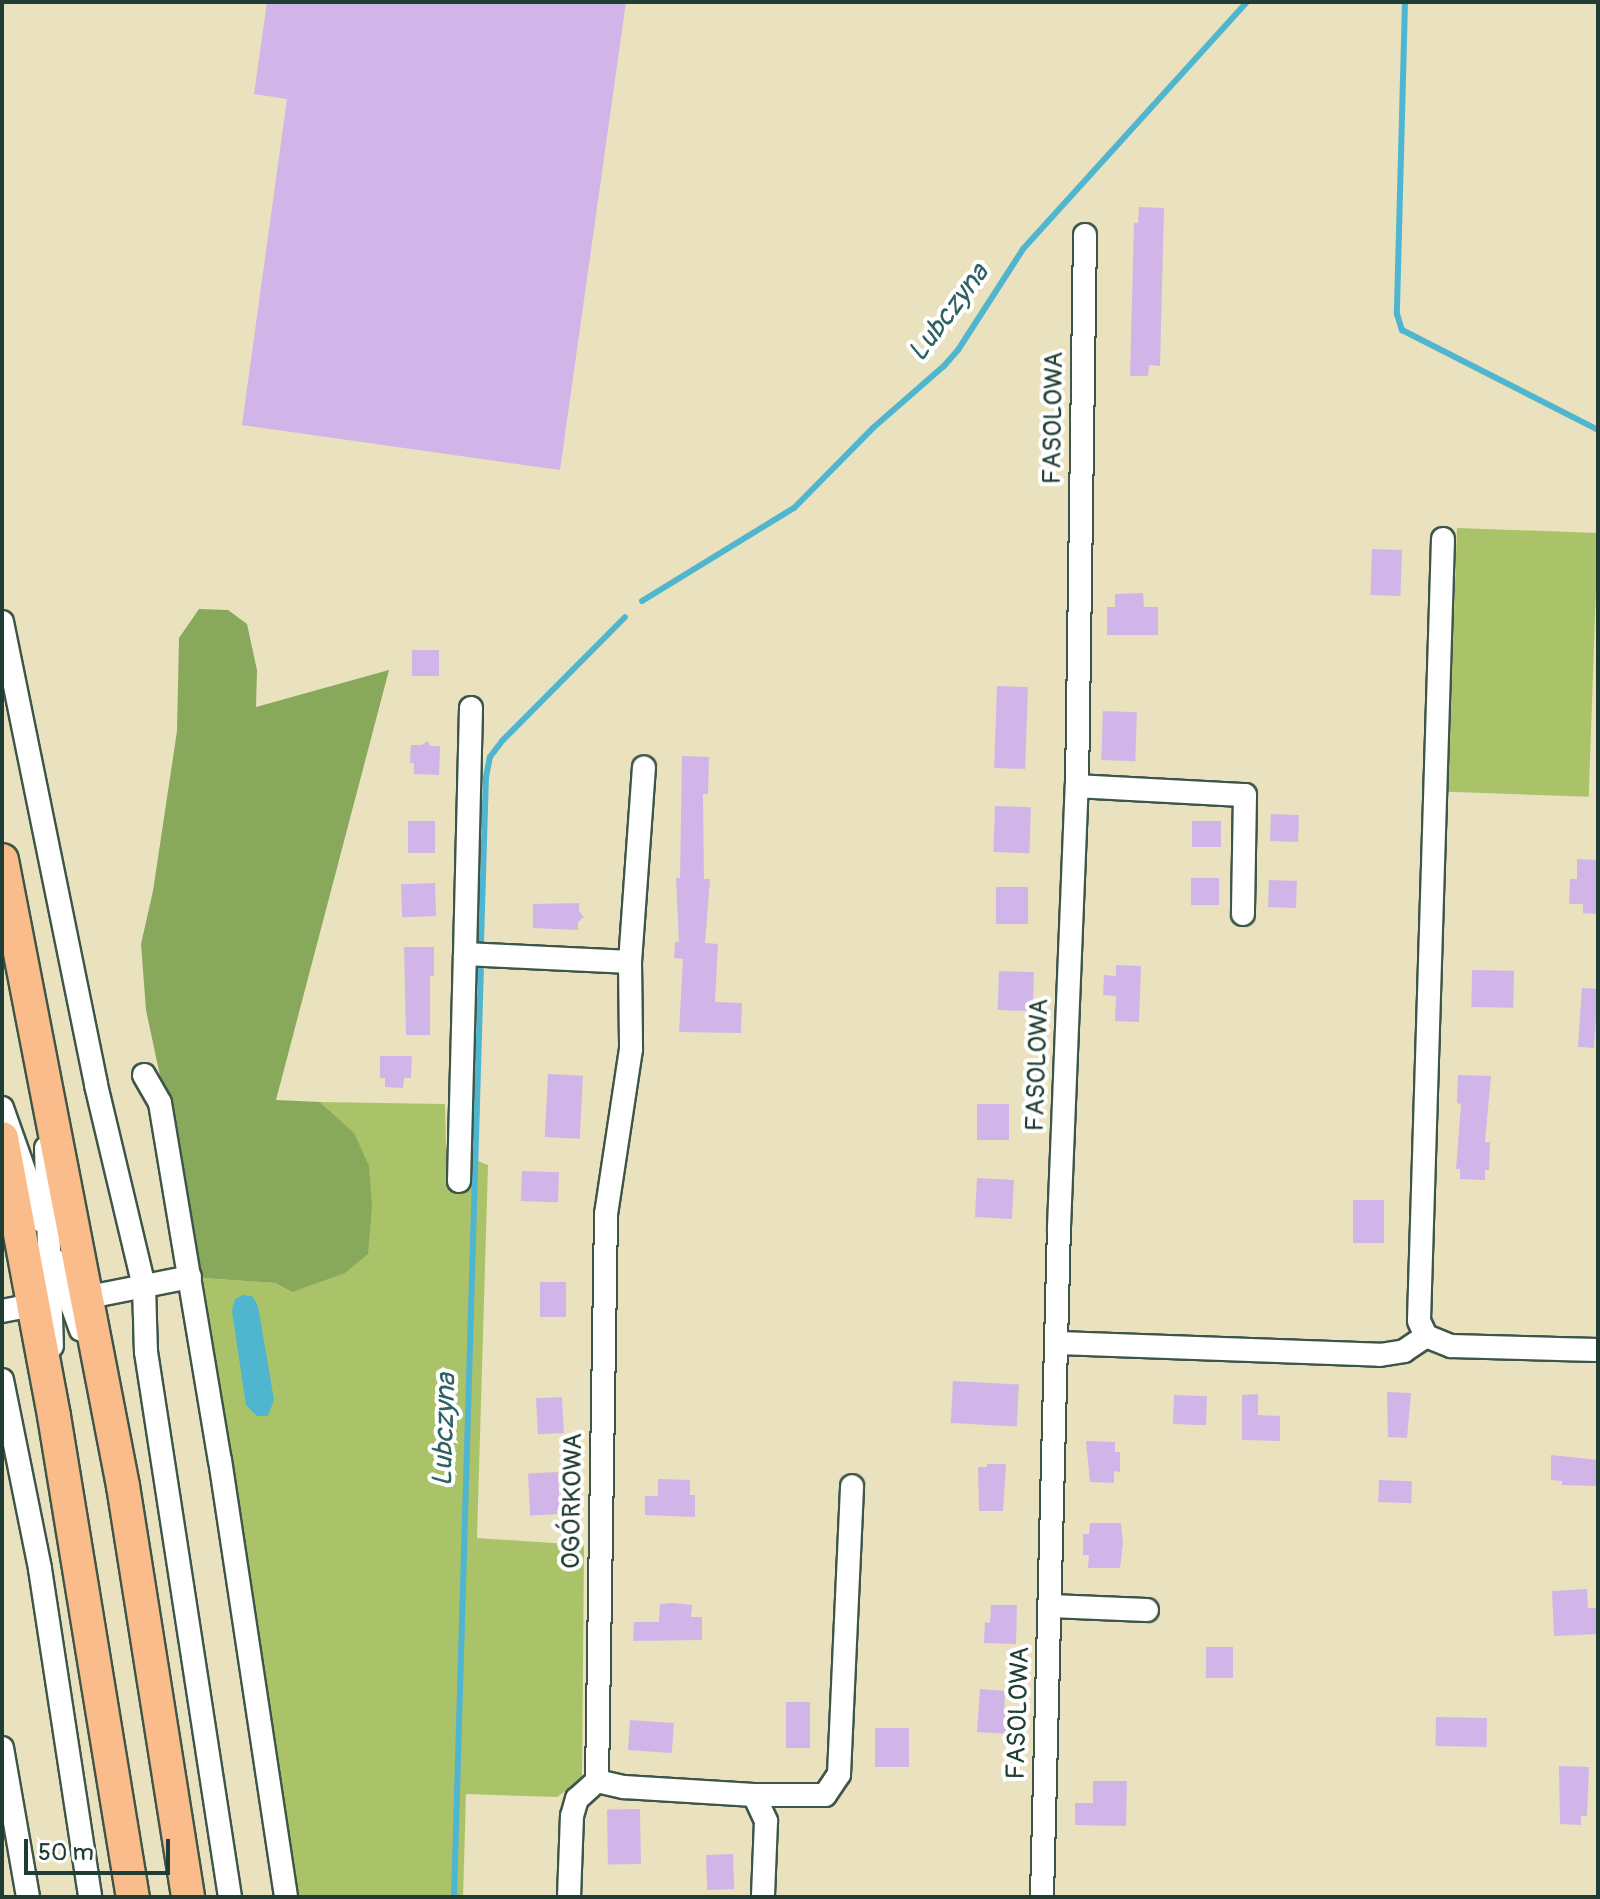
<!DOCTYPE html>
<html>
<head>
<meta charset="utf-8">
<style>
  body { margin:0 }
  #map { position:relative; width:1600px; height:1899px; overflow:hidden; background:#eae1be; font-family:Pangolin,sans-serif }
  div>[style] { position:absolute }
  .green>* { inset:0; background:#abc368; transform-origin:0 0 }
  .forest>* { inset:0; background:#88a95c }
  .water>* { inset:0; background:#50b5ce }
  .stream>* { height:6px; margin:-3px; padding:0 3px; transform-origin:3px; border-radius:3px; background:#50b5ce }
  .building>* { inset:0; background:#d1b5e9; transform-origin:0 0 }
  .roads { filter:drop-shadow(2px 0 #3d5649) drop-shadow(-2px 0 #3d5649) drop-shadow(0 2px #3d5649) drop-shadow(0 -2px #3d5649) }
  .minor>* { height:22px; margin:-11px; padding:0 11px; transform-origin:11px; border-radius:11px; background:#fff }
  .highway>* { height:32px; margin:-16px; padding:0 16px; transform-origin:16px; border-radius:16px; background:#f9bc8a }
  span { translate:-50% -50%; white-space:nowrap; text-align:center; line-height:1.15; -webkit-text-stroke:8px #fff; paint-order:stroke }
  .street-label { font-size:26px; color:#1f3d34 }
  .water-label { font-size:28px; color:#2e6162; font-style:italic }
  .frame { position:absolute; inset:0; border:4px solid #1f3d34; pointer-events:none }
  .scale { position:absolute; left:24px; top:1839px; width:146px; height:36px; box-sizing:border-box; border:4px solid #1f3d34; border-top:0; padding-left:10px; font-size:24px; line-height:28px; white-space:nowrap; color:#1f3d34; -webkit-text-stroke:6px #fff; paint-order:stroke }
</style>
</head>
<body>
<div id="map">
  <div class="green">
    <i style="left:1457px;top:528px;width:141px;height:264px;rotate:2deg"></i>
    <i style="clip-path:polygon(320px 1102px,445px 1104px,446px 1148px,488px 1165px,477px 1538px,584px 1545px,582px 1779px,557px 1797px,466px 1794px,463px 1897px,299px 1897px,203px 1278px,275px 1283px,292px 1292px,353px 1133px)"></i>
  </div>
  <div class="forest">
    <i style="clip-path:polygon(199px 609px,228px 610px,247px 624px,257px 670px,256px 707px,389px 670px,276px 1100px,320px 1102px,354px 1133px,369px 1166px,372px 1207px,368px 1254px,345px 1273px,292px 1292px,275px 1283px,203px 1278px,146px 1010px,141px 944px,153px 891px,177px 731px,179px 638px)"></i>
  </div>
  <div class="water">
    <i style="clip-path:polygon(243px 1295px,252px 1296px,258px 1306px,274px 1400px,268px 1416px,257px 1416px,246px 1405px,232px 1311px,235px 1299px)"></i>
  </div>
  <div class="stream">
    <i style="left:1405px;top:2px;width:312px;rotate:91.5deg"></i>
    <i style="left:1397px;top:314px;width:17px;rotate:73deg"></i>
    <i style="left:1402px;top:330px;width:220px;rotate:27deg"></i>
    <i style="left:642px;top:601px;width:178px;rotate:-31.5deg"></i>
    <i style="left:794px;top:508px;width:114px;rotate:-45.4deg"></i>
    <i style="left:874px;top:427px;width:93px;rotate:-41.1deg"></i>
    <i style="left:944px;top:366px;width:21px;rotate:-49deg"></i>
    <i style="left:958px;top:350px;width:120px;rotate:-57.2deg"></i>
    <i style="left:1023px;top:249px;width:333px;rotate:-47.8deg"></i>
    <i style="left:481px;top:943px;width:166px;rotate:-88.3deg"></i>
    <i style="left:486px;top:777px;width:20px;rotate:-79deg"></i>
    <i style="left:490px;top:757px;width:21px;rotate:-53deg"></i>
    <i style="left:503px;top:740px;width:173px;rotate:-45.2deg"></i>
    <i style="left:454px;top:1897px;width:933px;rotate:-88.34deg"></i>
  </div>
  <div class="building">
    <i style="clip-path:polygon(267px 2px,626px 2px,560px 470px,242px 425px,287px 99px,254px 94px)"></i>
    <i style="clip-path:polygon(1139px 207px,1164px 208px,1160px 366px,1149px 365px,1148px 376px,1130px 376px,1134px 223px,1138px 223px)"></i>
    <i style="left:1372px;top:549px;width:30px;height:46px;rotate:2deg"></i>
    <i style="clip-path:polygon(1143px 593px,1144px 607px,1158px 607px,1158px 635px,1107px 635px,1107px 607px,1115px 607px,1115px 594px)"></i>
    <i style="left:412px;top:650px;width:27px;height:26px"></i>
    <i style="left:997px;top:686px;width:31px;height:82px;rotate:2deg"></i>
    <i style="left:1103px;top:711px;width:34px;height:49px;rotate:2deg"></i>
    <i style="clip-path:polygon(427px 741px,431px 746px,440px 746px,439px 775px,414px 774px,414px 763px,410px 763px,411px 745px,422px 745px)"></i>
    <i style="clip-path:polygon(682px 756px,709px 757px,708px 794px,703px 794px,704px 879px,710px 879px,705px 943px,718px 944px,715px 1002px,742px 1003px,741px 1033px,679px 1032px,683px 959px,674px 958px,675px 942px,679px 942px,676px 878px,680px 878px)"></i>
    <i style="left:995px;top:806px;width:36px;height:46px;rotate:2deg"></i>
    <i style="left:1271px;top:814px;width:28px;height:27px;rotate:2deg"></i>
    <i style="left:408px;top:821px;width:27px;height:32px"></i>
    <i style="left:1192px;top:821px;width:29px;height:26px"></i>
    <i style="clip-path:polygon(1577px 859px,1598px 860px,1598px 914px,1583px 913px,1583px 904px,1569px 904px,1570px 879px,1577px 879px)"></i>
    <i style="left:1191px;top:878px;width:28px;height:27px"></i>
    <i style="left:1269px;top:880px;width:28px;height:27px;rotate:2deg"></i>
    <i style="left:435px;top:883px;width:33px;height:34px;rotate:88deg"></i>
    <i style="left:996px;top:887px;width:32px;height:37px"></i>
    <i style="clip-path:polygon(579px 903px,579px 911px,584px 917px,578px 922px,578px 930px,533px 928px,533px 904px)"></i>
    <i style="clip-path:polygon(404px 947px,434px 947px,434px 976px,430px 976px,430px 1035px,406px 1035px)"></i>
    <i style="clip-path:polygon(1116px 965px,1141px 966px,1139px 1022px,1115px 1021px,1116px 996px,1103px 995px,1104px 975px,1116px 976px)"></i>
    <i style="left:1472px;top:970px;width:42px;height:37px;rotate:1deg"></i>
    <i style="left:999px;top:971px;width:35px;height:39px;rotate:2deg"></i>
    <i style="left:1582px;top:988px;width:16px;height:59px;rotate:4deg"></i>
    <i style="clip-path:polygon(380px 1056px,412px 1056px,411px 1078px,404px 1078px,403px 1088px,385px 1087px,385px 1078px,380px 1078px)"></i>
    <i style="left:548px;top:1074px;width:35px;height:63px;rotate:3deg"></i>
    <i style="clip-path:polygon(1458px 1075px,1491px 1076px,1485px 1142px,1490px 1142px,1489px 1170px,1485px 1170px,1485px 1180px,1460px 1179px,1460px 1169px,1456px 1169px,1461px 1104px,1457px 1103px)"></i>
    <i style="left:1009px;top:1104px;width:36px;height:32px;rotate:90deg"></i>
    <i style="left:522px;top:1171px;width:37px;height:30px;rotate:2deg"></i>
    <i style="left:977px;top:1178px;width:37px;height:39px;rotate:3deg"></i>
    <i style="left:1353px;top:1200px;width:31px;height:43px"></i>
    <i style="left:540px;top:1282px;width:26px;height:35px"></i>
    <i style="left:953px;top:1381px;width:66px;height:42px;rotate:3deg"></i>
    <i style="clip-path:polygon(1387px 1392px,1411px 1393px,1407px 1438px,1388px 1437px)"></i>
    <i style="clip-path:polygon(1258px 1394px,1258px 1415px,1280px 1416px,1280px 1441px,1242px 1440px,1242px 1395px)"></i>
    <i style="left:1174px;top:1395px;width:33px;height:29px;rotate:2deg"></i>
    <i style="left:562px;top:1397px;width:36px;height:26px;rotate:87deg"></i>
    <i style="clip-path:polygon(1086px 1441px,1115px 1442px,1115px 1452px,1120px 1452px,1120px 1472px,1114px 1471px,1114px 1483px,1090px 1482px)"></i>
    <i style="clip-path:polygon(1551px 1455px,1598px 1460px,1598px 1486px,1562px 1485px,1562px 1481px,1551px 1480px)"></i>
    <i style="clip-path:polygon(987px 1464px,1006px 1464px,1003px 1511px,979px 1511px,978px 1467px,987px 1467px)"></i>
    <i style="left:558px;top:1472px;width:42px;height:30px;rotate:87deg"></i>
    <i style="clip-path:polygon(658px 1479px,690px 1480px,690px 1495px,695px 1495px,695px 1517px,645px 1515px,645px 1496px,658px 1496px)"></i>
    <i style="left:1379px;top:1480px;width:33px;height:22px;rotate:2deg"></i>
    <i style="clip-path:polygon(1090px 1523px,1121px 1523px,1123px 1543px,1120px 1568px,1088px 1568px,1089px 1555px,1083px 1555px,1083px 1534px,1089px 1534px)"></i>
    <i style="clip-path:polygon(1587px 1589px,1588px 1608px,1598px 1608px,1598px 1634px,1554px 1636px,1552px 1591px)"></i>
    <i style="clip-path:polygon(673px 1603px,692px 1605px,691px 1617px,702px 1617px,702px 1640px,633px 1641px,634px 1622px,659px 1622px,660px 1604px)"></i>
    <i style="clip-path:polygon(991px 1605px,1017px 1605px,1016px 1644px,984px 1643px,985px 1622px,990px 1623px)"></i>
    <i style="left:1206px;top:1647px;width:27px;height:31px"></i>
    <i style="clip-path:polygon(980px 1689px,1005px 1691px,1004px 1714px,1011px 1714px,1010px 1734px,977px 1732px)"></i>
    <i style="left:810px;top:1702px;width:46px;height:24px;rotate:90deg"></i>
    <i style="left:1436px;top:1717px;width:51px;height:29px;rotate:1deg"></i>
    <i style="left:630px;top:1720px;width:44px;height:30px;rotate:4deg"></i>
    <i style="left:875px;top:1728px;width:34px;height:39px"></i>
    <i style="clip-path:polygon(1559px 1766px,1589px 1767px,1587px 1816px,1581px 1816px,1581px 1825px,1560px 1824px)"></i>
    <i style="clip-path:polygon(1093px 1781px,1127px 1781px,1126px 1826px,1075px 1825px,1075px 1803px,1093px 1803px)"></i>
    <i style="left:640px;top:1809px;width:55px;height:33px;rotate:89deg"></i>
    <i style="left:733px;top:1854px;width:35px;height:27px;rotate:88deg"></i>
  </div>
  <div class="roads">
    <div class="minor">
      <i style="left:1443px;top:539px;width:782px;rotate:91.76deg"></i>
      <i style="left:1419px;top:1321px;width:17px;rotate:65deg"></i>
      <i style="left:1426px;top:1336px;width:27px;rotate:22deg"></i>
      <i style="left:1451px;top:1346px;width:147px;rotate:1.6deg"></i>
      <i style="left:2px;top:622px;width:472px;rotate:78.5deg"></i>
      <i style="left:96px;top:1085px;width:207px;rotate:76.6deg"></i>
      <i style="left:144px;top:1286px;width:66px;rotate:88.3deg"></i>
      <i style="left:146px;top:1352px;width:551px;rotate:81.24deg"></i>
      <i style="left:1077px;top:786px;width:168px;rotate:3.1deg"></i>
      <i style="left:1245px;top:795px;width:119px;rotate:91deg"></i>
      <i style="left:465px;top:954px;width:246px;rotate:-88.6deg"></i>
      <i style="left:630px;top:962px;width:195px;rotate:-85.9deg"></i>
      <i style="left:144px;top:1075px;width:32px;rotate:60deg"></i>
      <i style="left:160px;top:1103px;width:362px;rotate:80.5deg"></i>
      <i style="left:220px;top:1460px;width:442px;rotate:81.4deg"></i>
      <i style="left:2px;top:1108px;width:120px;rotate:70.5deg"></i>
      <i style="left:46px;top:1148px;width:198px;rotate:88.3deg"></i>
      <i style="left:459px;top:1181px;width:227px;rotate:-88.5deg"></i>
      <i style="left:465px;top:954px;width:165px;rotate:2.8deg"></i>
      <i style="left:630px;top:962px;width:87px;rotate:89.3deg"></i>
      <i style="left:631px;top:1049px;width:167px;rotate:98.6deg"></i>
      <i style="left:606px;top:1214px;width:567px;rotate:90.91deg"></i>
      <i style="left:56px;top:1261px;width:73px;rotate:70.1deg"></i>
      <i style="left:89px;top:1297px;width:103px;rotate:-11.2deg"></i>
      <i style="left:2px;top:1311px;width:32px;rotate:-11deg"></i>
      <i style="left:1059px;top:1343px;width:321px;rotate:2.1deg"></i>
      <i style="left:1380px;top:1355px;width:24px;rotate:-9deg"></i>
      <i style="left:1404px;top:1351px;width:27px;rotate:-34deg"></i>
      <i style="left:2px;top:1380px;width:193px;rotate:78.6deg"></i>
      <i style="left:40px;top:1569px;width:332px;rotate:81.3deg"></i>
      <i style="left:1050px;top:1606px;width:97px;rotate:2.4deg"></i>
      <i style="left:2px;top:1748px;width:151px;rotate:80.1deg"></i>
      <i style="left:597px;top:1781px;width:28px;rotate:13deg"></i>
      <i style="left:624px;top:1787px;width:130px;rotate:3.5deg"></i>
      <i style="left:754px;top:1795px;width:29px;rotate:65deg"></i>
      <i style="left:766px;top:1821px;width:76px;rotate:92.3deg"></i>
      <i style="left:754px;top:1795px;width:71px"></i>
      <i style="left:825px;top:1795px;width:25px;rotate:-56deg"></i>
      <i style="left:839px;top:1774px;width:288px;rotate:-87.4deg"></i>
      <i style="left:569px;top:1897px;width:81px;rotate:-87.9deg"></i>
      <i style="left:572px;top:1816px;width:18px;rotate:-74deg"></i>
      <i style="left:577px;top:1799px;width:27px;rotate:-42deg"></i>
      <i style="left:1042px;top:1897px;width:670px;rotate:-88.55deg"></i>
      <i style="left:1059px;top:1227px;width:441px;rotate:-87.7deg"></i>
      <i style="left:1077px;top:786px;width:551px;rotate:-89.17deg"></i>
    </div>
    <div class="highway">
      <i style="left:2px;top:860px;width:638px;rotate:79.06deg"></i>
      <i style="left:123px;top:1486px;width:416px;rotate:81deg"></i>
      <i style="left:2px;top:1138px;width:283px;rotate:79.4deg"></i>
      <i style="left:54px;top:1416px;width:487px;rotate:80.7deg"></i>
    </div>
  </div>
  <div class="street-label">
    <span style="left:1054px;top:418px;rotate:-89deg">FASOLOWA</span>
    <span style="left:1038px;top:1065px;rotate:-88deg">FASOLOWA</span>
    <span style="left:573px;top:1501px;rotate:-89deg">OGÓRKOWA</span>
    <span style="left:1019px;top:1713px;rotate:-88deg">FASOLOWA</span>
  </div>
  <div class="water-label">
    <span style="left:949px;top:313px;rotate:-53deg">Lubczyna</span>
    <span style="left:445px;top:1430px;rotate:-88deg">Lubczyna</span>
  </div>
  <div class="frame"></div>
  <div class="scale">50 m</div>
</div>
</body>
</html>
